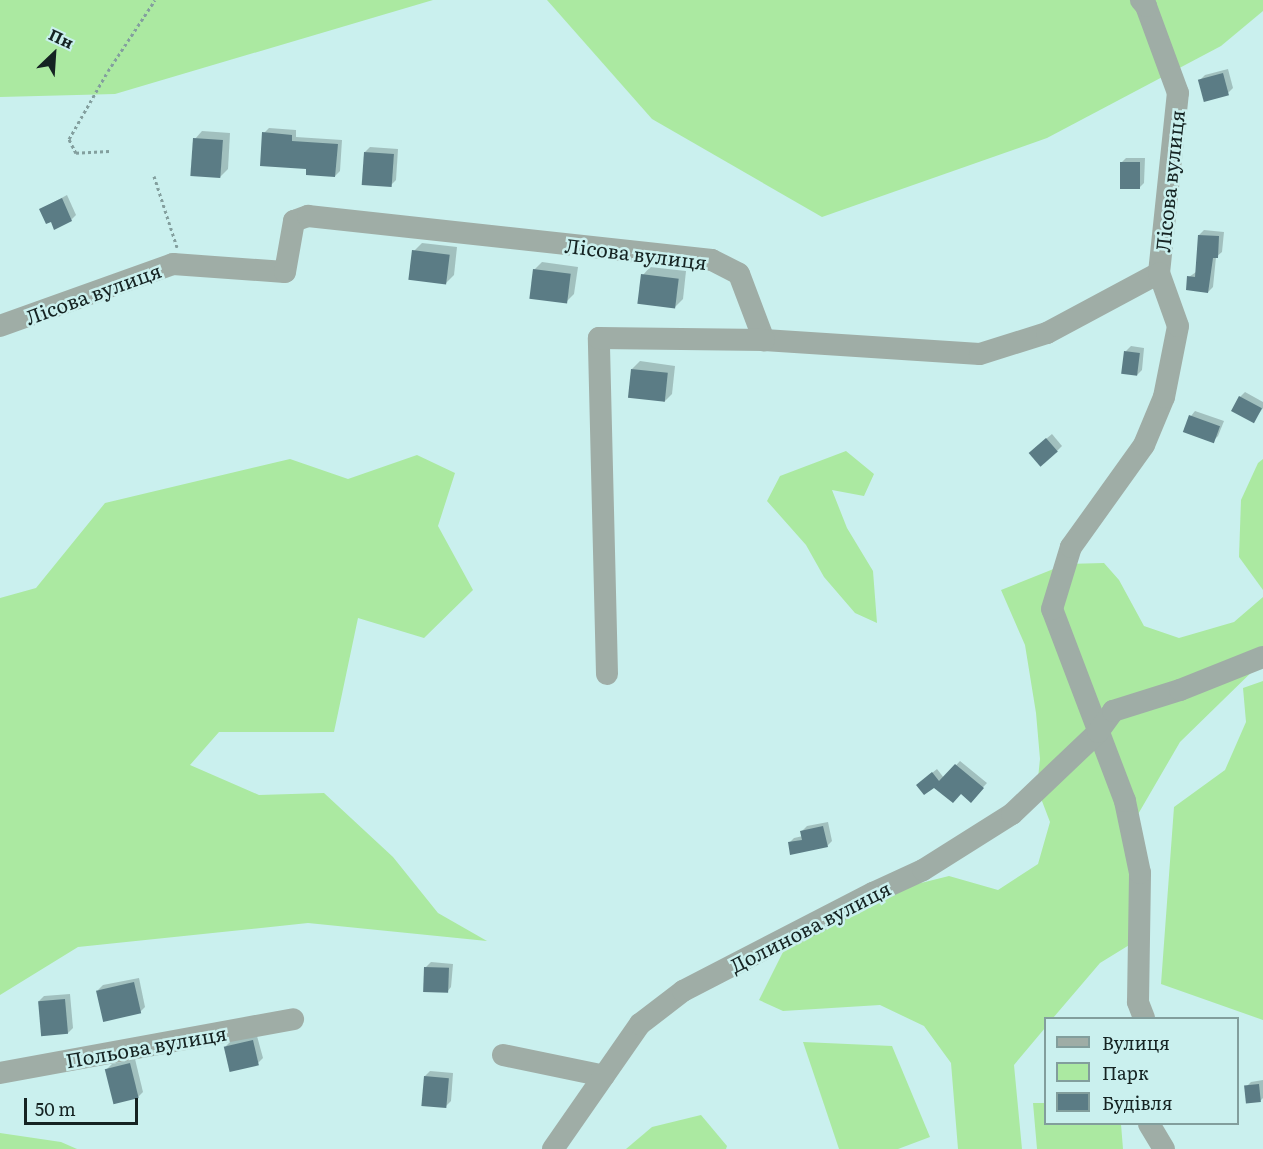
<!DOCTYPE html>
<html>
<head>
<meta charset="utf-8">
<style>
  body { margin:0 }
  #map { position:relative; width:1263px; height:1149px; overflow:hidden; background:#caf0ee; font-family:Literata,serif }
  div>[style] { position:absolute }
  .green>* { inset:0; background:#abe9a1 }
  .shadow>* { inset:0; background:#0003 }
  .building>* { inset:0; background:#5b7c85; transform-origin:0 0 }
  .path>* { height:3px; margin-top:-1.5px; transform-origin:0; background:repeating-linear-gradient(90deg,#839f9e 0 3px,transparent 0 6px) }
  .minor>* { height:22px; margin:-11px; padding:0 11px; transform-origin:11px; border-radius:11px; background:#9fada6 }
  span { translate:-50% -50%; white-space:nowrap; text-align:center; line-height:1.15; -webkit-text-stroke:5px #caf0ee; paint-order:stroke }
  .street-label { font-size:20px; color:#152322 }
  .legend { position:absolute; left:1044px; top:1017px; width:195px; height:108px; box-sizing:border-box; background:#caf0ee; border:2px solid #829e9c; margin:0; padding:8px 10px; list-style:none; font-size:18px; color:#152322 }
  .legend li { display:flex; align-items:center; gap:12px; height:30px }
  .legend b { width:30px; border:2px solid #829e9c }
  .north { position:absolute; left:24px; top:24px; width:60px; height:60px; -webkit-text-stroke:4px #caf0ee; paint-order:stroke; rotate:25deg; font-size:16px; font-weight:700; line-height:24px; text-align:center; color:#152322 }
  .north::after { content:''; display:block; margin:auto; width:21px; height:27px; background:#152322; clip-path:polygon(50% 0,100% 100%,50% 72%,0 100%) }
  .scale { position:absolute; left:24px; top:1098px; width:114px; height:27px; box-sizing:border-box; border:3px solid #152322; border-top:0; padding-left:8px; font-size:18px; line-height:21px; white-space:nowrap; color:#152322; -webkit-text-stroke:4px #caf0ee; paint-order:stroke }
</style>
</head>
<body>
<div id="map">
  <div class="green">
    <i style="clip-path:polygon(0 0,433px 0,115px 94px,0 97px)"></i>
    <i style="clip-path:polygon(547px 0,1263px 0,1263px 11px,1221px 46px,1047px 138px,822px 217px,652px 119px)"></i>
    <i style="clip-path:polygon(846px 451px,874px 474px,864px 496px,832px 490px,847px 528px,873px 571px,877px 623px,855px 613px,824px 577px,806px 545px,767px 501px,780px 476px)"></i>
    <i style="clip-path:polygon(417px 455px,455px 473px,438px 526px,473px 590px,424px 638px,358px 618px,334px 732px,219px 732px,190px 765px,259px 795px,324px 793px,393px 857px,438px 913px,487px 941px,308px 923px,78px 947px,0 995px,0 598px,36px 588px,105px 503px,290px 459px,348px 479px)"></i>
    <i style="clip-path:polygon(1263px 459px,1263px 590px,1239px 557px,1241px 500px,1258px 463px)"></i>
    <i style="clip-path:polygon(1104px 563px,1119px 580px,1144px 626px,1179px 638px,1234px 622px,1263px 597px,1263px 661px,1180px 742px,1130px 828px,1139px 939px,1100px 963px,1053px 1018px,1046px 1018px,1045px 1028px,1014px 1065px,1022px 1149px,958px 1149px,951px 1063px,924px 1026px,880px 1005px,783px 1011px,759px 1000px,792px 934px,865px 897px,949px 876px,998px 890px,1038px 864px,1050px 822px,1037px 788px,1040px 759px,1036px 713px,1025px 645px,1001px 590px,1066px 564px)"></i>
    <i style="clip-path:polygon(1263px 681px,1263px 1020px,1161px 984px,1174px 807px,1225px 770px,1246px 722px,1243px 688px)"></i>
    <i style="clip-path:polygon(803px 1042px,892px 1046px,930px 1137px,898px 1149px,839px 1149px)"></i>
    <i style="clip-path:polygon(1033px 1103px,1045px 1103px,1046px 1124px,1121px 1124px,1123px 1149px,1037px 1149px)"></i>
    <i style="clip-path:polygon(701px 1115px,727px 1146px,726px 1149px,626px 1149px,652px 1127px)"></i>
    <i style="clip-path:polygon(0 1133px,61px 1142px,77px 1149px,0 1149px)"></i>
  </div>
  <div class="shadow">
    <i style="clip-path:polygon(1228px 69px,1233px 88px,1228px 93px,1200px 80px,1205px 75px)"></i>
    <i style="clip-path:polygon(269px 128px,296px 130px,296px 137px,342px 140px,340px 171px,335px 176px,264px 133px)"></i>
    <i style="clip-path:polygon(202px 131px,230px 133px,228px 169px,220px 177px,195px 139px)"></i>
    <i style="clip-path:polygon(370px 147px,398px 149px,396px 180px,391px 185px,365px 152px)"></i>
    <i style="clip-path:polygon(1126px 158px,1145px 158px,1144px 183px,1139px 188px,1121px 163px)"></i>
    <i style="clip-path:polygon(67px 195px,76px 215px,71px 220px,52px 220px,41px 209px)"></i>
    <i style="clip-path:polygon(1204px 230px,1224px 232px,1222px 252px,1216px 257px,1213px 287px,1208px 292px,1189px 277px,1196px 272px,1199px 235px)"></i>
    <i style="clip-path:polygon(422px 243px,457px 247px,454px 275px,446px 283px,414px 251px)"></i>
    <i style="clip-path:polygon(542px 262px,578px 267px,574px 294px,566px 302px,534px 270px)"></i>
    <i style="clip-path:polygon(650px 267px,686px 271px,683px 299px,675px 307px,643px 275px)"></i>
    <i style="clip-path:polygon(1131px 346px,1144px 348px,1142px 370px,1137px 375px,1126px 351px)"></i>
    <i style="clip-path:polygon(640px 361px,675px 366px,672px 394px,664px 402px,632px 369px)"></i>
    <i style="clip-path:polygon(1245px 392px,1263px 402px,1263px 408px,1253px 422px,1240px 397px)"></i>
    <i style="clip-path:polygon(1195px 411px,1224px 421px,1218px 436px,1213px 441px,1191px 416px)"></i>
    <i style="clip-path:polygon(1052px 434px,1062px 446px,1057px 451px,1035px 448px)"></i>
    <i style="clip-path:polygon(960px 761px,987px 783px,971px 800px,962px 792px,922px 781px,937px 769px,944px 778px)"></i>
    <i style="clip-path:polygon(828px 822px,832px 841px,827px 846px,789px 843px,794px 838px,803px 836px,802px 831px,807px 826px)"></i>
    <i style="clip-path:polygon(431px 962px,453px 964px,451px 987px,447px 992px,426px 967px)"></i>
    <i style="clip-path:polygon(139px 978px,145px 1007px,140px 1012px,98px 990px,103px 985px)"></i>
    <i style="clip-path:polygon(70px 994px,73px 1028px,68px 1033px,39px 1001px,44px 996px)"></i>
    <i style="clip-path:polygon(257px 1036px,263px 1058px,258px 1063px,226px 1046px,231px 1041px)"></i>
    <i style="clip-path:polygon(135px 1059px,143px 1092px,138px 1097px,107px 1069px,112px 1064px)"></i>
    <i style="clip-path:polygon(430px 1071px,453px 1073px,451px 1101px,446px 1106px,425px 1076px)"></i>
    <i style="clip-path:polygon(1263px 1080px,1263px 1098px,1260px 1101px,1246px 1087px,1251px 1082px)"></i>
  </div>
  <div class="building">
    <i style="left:1223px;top:73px;width:23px;height:26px;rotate:75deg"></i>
    <i style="clip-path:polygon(262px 132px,292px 135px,292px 141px,338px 144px,335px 177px,306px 175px,306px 169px,260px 166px)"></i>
    <i style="left:193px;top:138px;width:30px;height:38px;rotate:4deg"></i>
    <i style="left:364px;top:152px;width:30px;height:33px;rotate:4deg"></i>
    <i style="left:1120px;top:162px;width:20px;height:27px"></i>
    <i style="clip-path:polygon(62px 198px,72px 221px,54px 230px,51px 222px,46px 224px,39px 209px)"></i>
    <i style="clip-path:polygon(1198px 235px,1219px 236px,1218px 258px,1213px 258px,1208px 293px,1186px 290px,1187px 276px,1195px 277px)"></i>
    <i style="left:412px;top:250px;width:38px;height:30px;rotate:7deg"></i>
    <i style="left:533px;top:269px;width:38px;height:30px;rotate:7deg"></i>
    <i style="left:641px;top:274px;width:38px;height:30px;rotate:7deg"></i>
    <i style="left:1124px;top:351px;width:16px;height:23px;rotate:7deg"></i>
    <i style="left:631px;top:369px;width:37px;height:29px;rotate:6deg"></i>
    <i style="left:1239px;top:396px;width:26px;height:17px;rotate:28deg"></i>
    <i style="left:1189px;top:415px;width:33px;height:18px;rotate:20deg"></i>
    <i style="left:1046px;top:438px;width:18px;height:23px;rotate:49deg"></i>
    <i style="clip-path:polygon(955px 764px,984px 788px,971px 803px,961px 794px,953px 803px,934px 788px,924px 795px,916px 785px,932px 772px,939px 781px)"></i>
    <i style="clip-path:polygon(823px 826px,828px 847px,790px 855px,788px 842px,802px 840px,800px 831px)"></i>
    <i style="left:424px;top:967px;width:25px;height:25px;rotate:2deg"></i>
    <i style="left:134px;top:982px;width:32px;height:39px;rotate:77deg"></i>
    <i style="left:65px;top:999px;width:35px;height:27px;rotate:85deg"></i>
    <i style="left:253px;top:1040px;width:26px;height:30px;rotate:77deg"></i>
    <i style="left:130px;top:1063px;width:36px;height:26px;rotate:76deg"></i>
    <i style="left:424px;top:1076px;width:25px;height:30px;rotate:5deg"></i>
    <i style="left:1259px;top:1084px;width:18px;height:15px;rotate:84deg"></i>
  </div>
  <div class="path">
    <i style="left:109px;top:151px;width:33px;rotate:177deg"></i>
    <i style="left:76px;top:153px;width:16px;rotate:-117deg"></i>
    <i style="left:69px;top:139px;width:78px;rotate:-60.2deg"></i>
    <i style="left:108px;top:71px;width:85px;rotate:-56.5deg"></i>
    <i style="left:154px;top:176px;width:75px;rotate:72.1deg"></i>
  </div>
  <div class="minor">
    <i style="left:0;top:326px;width:184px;rotate:-19.7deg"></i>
    <i style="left:173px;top:264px;width:112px;rotate:4.1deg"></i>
    <i style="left:285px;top:272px;width:52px;rotate:-80deg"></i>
    <i style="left:294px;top:221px;width:15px;rotate:-20deg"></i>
    <i style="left:308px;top:216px;width:406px;rotate:6.2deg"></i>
    <i style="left:712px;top:260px;width:30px;rotate:27deg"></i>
    <i style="left:739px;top:274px;width:71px;rotate:69.3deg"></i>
    <i style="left:764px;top:340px;width:216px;rotate:3.7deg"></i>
    <i style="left:980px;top:354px;width:70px;rotate:-17.4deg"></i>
    <i style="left:1047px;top:333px;width:127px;rotate:-28.2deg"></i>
    <i style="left:1159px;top:273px;width:181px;rotate:-84deg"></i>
    <i style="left:1178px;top:93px;width:93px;rotate:-110.2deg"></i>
    <i style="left:1146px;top:6px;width:8px;rotate:-130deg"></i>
    <i style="left:607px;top:674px;width:336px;rotate:-91.4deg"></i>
    <i style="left:599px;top:338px;width:165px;rotate:0.7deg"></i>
    <i style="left:1144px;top:1018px;width:17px;rotate:-111deg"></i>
    <i style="left:1138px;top:1002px;width:129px;rotate:-89.1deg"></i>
    <i style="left:1140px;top:873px;width:74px;rotate:-101.8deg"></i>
    <i style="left:1125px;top:801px;width:205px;rotate:-110.8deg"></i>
    <i style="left:1052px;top:609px;width:65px;rotate:-73deg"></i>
    <i style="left:1071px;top:547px;width:125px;rotate:-54.4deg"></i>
    <i style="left:1144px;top:445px;width:52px;rotate:-67.4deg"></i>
    <i style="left:1164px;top:397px;width:72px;rotate:-78.8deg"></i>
    <i style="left:1178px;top:326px;width:56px;rotate:-109.7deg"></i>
    <i style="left:503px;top:1055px;width:103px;rotate:11.7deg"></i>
    <i style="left:0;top:1073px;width:298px;rotate:-10.4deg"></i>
    <i style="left:1149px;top:1124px;width:29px;rotate:59deg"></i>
    <i style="left:553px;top:1149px;width:152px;rotate:-55.2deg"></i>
    <i style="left:640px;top:1024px;width:54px;rotate:-37.5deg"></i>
    <i style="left:683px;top:991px;width:214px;rotate:-27.3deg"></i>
    <i style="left:873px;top:893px;width:55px;rotate:-24.7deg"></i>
    <i style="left:923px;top:870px;width:105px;rotate:-32.2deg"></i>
    <i style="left:1012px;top:814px;width:119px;rotate:-43.6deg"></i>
    <i style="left:1098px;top:732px;width:26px;rotate:-54deg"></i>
    <i style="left:1113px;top:711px;width:70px;rotate:-17.4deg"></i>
    <i style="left:1180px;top:690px;width:89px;rotate:-21.7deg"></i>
  </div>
  <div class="street-label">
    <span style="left:1169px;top:181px;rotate:-84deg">Лісова вулиця</span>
    <span style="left:636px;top:253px;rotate:7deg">Лісова вулиця</span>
    <span style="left:93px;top:293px;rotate:-20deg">Лісова вулиця</span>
    <span style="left:810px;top:926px;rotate:-27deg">Долинова вулиця</span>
    <span style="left:146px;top:1046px;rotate:-10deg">Польова вулиця</span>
  </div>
  <ul class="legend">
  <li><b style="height:8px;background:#9fada6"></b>Вулиця</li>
  <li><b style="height:16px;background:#abe9a1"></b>Парк</li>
  <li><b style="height:16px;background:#5b7c85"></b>Будівля</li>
  </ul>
  <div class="north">Пн</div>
  <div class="scale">50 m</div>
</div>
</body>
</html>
